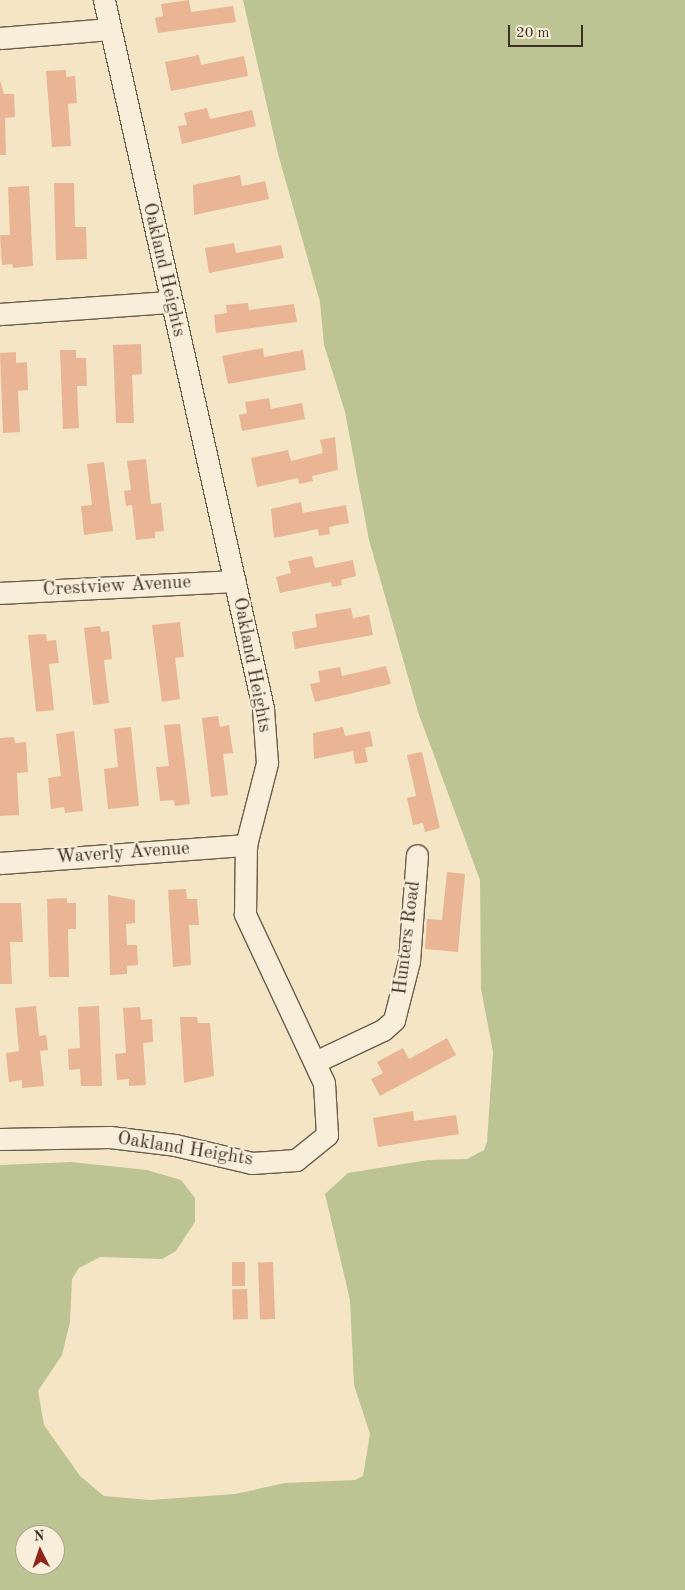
<!DOCTYPE html>
<html>
<head>
<meta charset="utf-8">
<style>
  body { margin:0 }
  #map { position:relative; width:685px; height:1590px; overflow:hidden; background:#f4e5c5; font-family:"Old Standard TT",serif }
  div>[style] { position:absolute }
  .green>* { inset:0; background:#bcc494 }
  .building>* { inset:0; background:#eab594; transform-origin:0 0 }
  .roads { filter:drop-shadow(1px 0 #6a5d4d) drop-shadow(-1px 0 #6a5d4d) drop-shadow(0 1px #6a5d4d) drop-shadow(0 -1px #6a5d4d) }
  .street>* { height:21px; margin:-10.5px; padding:0 10.5px; transform-origin:10.5px; border-radius:10.5px; background:#f8eed9 }
  span { translate:-50% -50%; white-space:nowrap; text-align:center; line-height:1.15; -webkit-text-stroke:4px #f8eed9; paint-order:stroke }
  .street-label { font-size:19px; color:#3c3025 }
  .north { position:absolute; left:15px; top:1525px; width:50px; height:50px; box-sizing:border-box; background:#f8eed9; border:1px solid #ada291; border-radius:50%; rotate:356deg; font-size:14px; font-weight:700; line-height:20px; text-align:center; color:#3c3025 }
  .north::after { content:''; display:block; margin:auto; width:18px; height:22px; background:#8f2418; clip-path:polygon(50% 0,100% 100%,50% 72%,0 100%) }
  .scale { position:absolute; left:508px; top:25px; width:75px; height:22px; box-sizing:border-box; border:2px solid #3c3025; border-top:0; padding-left:6px; font-size:15px; line-height:18px; white-space:nowrap; color:#3c3025; -webkit-text-stroke:4px #f8eed9; paint-order:stroke }
</style>
</head>
<body>
<div id="map">
  <div class="green">
    <i style="clip-path:polygon(evenodd,243px 0,685px 0,685px 1590px,0 1590px,0 1165px,71px 1162px,147px 1170px,181px 1180px,195px 1198px,195px 1222px,176px 1251px,162px 1259px,100px 1257px,79px 1268px,72px 1279px,70px 1322px,62px 1355px,38px 1391px,44px 1425px,80px 1476px,104px 1496px,150px 1500px,235px 1494px,285px 1483px,355px 1480px,363px 1476px,370px 1434px,354px 1385px,350px 1300px,325px 1194px,348px 1173px,428px 1160px,467px 1159px,484px 1150px,487px 1142px,493px 1052px,481px 989px,480px 880px,418px 712px,369px 540px,345px 412px,324px 345px,320px 302px,278px 154px,243px 0,25px 1535px,55px 1535px,55px 1565px,25px 1565px,25px 1535px)"></i>
  </div>
  <div class="building">
    <i style="clip-path:polygon(189px 0,191px 12px,233px 6px,236px 22px,158px 33px,155px 18px,163px 16px,161px 4px)"></i>
    <i style="clip-path:polygon(199px 55px,201px 65px,244px 56px,248px 76px,171px 91px,165px 62px)"></i>
    <i style="clip-path:polygon(66px 70px,66px 77px,75px 76px,77px 103px,68px 104px,71px 146px,52px 147px,46px 71px)"></i>
    <i style="clip-path:polygon(0 80px,4px 94px,14px 94px,15px 117px,5px 118px,6px 155px,0 155px)"></i>
    <i style="clip-path:polygon(207px 108px,210px 119px,252px 110px,256px 126px,182px 144px,178px 126px,187px 125px,184px 113px)"></i>
    <i style="clip-path:polygon(240px 175px,242px 186px,265px 181px,269px 199px,194px 215px,193px 185px)"></i>
    <i style="clip-path:polygon(54px 183px,74px 183px,75px 227px,86px 227px,87px 259px,56px 260px)"></i>
    <i style="clip-path:polygon(29px 186px,33px 266px,13px 268px,12px 264px,2px 265px,0 235px,10px 235px,8px 187px)"></i>
    <i style="clip-path:polygon(234px 243px,236px 253px,281px 245px,284px 258px,209px 273px,205px 248px)"></i>
    <i style="clip-path:polygon(248px 303px,249px 310px,294px 304px,297px 322px,216px 333px,214px 315px,227px 313px,226px 305px)"></i>
    <i style="clip-path:polygon(141px 344px,142px 374px,132px 375px,134px 423px,116px 423px,113px 345px)"></i>
    <i style="clip-path:polygon(263px 348px,264px 357px,303px 350px,306px 370px,228px 384px,222px 356px)"></i>
    <i style="clip-path:polygon(60px 350px,76px 350px,76px 358px,86px 358px,87px 386px,77px 386px,79px 428px,63px 429px)"></i>
    <i style="clip-path:polygon(16px 352px,16px 363px,27px 362px,28px 390px,18px 391px,20px 432px,3px 433px,0 353px)"></i>
    <i style="clip-path:polygon(269px 398px,271px 409px,302px 403px,305px 419px,242px 431px,239px 415px,247px 413px,245px 402px)"></i>
    <i style="clip-path:polygon(335px 437px,338px 470px,312px 476px,313px 481px,299px 484px,298px 478px,257px 487px,251px 458px,288px 450px,291px 461px,323px 453px,320px 440px)"></i>
    <i style="clip-path:polygon(146px 459px,151px 504px,161px 503px,164px 531px,155px 532px,155px 538px,136px 540px,132px 505px,126px 506px,124px 491px,131px 490px,127px 461px)"></i>
    <i style="clip-path:polygon(104px 462px,113px 531px,84px 535px,81px 506px,92px 505px,87px 464px)"></i>
    <i style="clip-path:polygon(301px 502px,303px 513px,346px 505px,349px 523px,329px 527px,330px 534px,319px 536px,318px 529px,274px 538px,271px 509px)"></i>
    <i style="clip-path:polygon(312px 556px,315px 568px,353px 560px,356px 576px,341px 580px,342px 585px,332px 587px,331px 582px,280px 593px,276px 577px,291px 573px,288px 561px)"></i>
    <i style="clip-path:polygon(351px 608px,353px 618px,369px 615px,373px 635px,295px 649px,292px 632px,317px 627px,315px 614px)"></i>
    <i style="clip-path:polygon(180px 622px,184px 657px,175px 658px,180px 699px,162px 702px,152px 625px)"></i>
    <i style="clip-path:polygon(100px 626px,101px 632px,109px 631px,112px 659px,104px 660px,109px 703px,93px 705px,84px 628px)"></i>
    <i style="clip-path:polygon(46px 634px,47px 641px,56px 640px,59px 663px,49px 664px,54px 710px,36px 712px,28px 635px)"></i>
    <i style="clip-path:polygon(386px 666px,391px 684px,315px 702px,310px 684px,320px 682px,318px 671px,340px 667px,342px 676px)"></i>
    <i style="clip-path:polygon(218px 716px,220px 727px,229px 725px,233px 753px,223px 754px,228px 795px,211px 797px,202px 718px)"></i>
    <i style="clip-path:polygon(180px 724px,190px 804px,175px 806px,174px 800px,160px 801px,156px 767px,169px 766px,164px 725px)"></i>
    <i style="clip-path:polygon(131px 727px,139px 806px,108px 809px,104px 769px,118px 767px,114px 729px)"></i>
    <i style="clip-path:polygon(343px 727px,345px 736px,370px 731px,373px 746px,365px 748px,368px 762px,355px 764px,353px 751px,314px 759px,313px 733px)"></i>
    <i style="clip-path:polygon(74px 731px,83px 811px,65px 813px,64px 807px,51px 809px,48px 778px,61px 776px,56px 734px)"></i>
    <i style="clip-path:polygon(14px 737px,15px 743px,26px 742px,28px 772px,17px 773px,19px 815px,0 816px,0 738px)"></i>
    <i style="clip-path:polygon(422px 752px,440px 828px,425px 832px,423px 823px,413px 825px,407px 798px,416px 796px,407px 755px)"></i>
    <i style="clip-path:polygon(447px 872px,465px 874px,458px 952px,425px 949px,427px 919px,442px 920px)"></i>
    <i style="clip-path:polygon(186px 889px,187px 899px,197px 899px,199px 925px,189px 925px,191px 965px,173px 967px,168px 890px)"></i>
    <i style="clip-path:polygon(108px 895px,135px 900px,135px 923px,126px 924px,127px 945px,137px 945px,138px 965px,127px 966px,127px 974px,110px 975px)"></i>
    <i style="clip-path:polygon(67px 898px,67px 903px,76px 903px,76px 929px,68px 929px,69px 977px,49px 977px,47px 899px)"></i>
    <i style="clip-path:polygon(0 903px,21px 903px,23px 942px,10px 942px,12px 984px,0 984px)"></i>
    <i style="clip-path:polygon(36px 1006px,39px 1036px,46px 1035px,48px 1050px,40px 1051px,44px 1086px,22px 1088px,22px 1080px,9px 1082px,6px 1053px,19px 1051px,15px 1008px)"></i>
    <i style="clip-path:polygon(99px 1006px,102px 1086px,81px 1086px,80px 1069px,69px 1070px,68px 1049px,80px 1048px,78px 1007px)"></i>
    <i style="clip-path:polygon(140px 1007px,141px 1020px,152px 1019px,153px 1042px,143px 1043px,146px 1085px,129px 1086px,129px 1079px,117px 1080px,115px 1054px,126px 1053px,123px 1008px)"></i>
    <i style="clip-path:polygon(180px 1017px,197px 1017px,198px 1023px,210px 1023px,214px 1076px,184px 1083px)"></i>
    <i style="clip-path:polygon(447px 1038px,456px 1055px,380px 1096px,371px 1079px,383px 1073px,377px 1062px,403px 1048px,409px 1059px)"></i>
    <i style="clip-path:polygon(413px 1111px,414px 1121px,456px 1115px,459px 1134px,378px 1147px,373px 1118px)"></i>
    <i style="left:232px;top:1262px;width:13px;height:24px"></i>
    <i style="left:273px;top:1262px;width:57px;height:15px;rotate:88deg"></i>
    <i style="left:247px;top:1289px;width:30px;height:15px;rotate:88deg"></i>
  </div>
  <div class="roads">
    <div class="street">
      <i style="left:0;top:38px;width:109px;rotate:-4.7deg"></i>
      <i style="left:0;top:314px;width:169px;rotate:-4.1deg"></i>
      <i style="left:0;top:593px;width:235px;rotate:-2.9deg"></i>
      <i style="left:0;top:863px;width:247px;rotate:-4.2deg"></i>
      <i style="left:315px;top:1062px;width:75px;rotate:-25.2deg"></i>
      <i style="left:383px;top:1030px;width:15px;rotate:-42deg"></i>
      <i style="left:394px;top:1020px;width:61px;rotate:-75.7deg"></i>
      <i style="left:409px;top:961px;width:106px;rotate:-85.7deg"></i>
      <i style="left:0;top:1139px;width:110px;rotate:-1deg"></i>
      <i style="left:110px;top:1137px;width:65px;rotate:7deg"></i>
      <i style="left:175px;top:1145px;width:79px;rotate:13.2deg"></i>
      <i style="left:252px;top:1163px;width:44px;rotate:-3.9deg"></i>
      <i style="left:296px;top:1160px;width:40px;rotate:-39deg"></i>
      <i style="left:327px;top:1135px;width:52px;rotate:-93.3deg"></i>
      <i style="left:324px;top:1083px;width:187px;rotate:-115.1deg"></i>
      <i style="left:245px;top:914px;width:69px;rotate:-89.2deg"></i>
      <i style="left:246px;top:845px;width:85px;rotate:-75.6deg"></i>
      <i style="left:267px;top:763px;width:55px;rotate:-94.2deg"></i>
      <i style="left:263px;top:708px;width:726px;rotate:-102.66deg"></i>
    </div>
  </div>
  <div class="street-label">
    <span style="left:163px;top:270px;rotate:77deg">Oakland Heights</span>
    <span style="left:117px;top:587px;rotate:-3deg">Crestview Avenue</span>
    <span style="left:251px;top:665px;rotate:79deg">Oakland Heights</span>
    <span style="left:123px;top:854px;rotate:-4deg">Waverly Avenue</span>
    <span style="left:408px;top:938px;rotate:-83deg">Hunters Road</span>
    <span style="left:185px;top:1150px;rotate:9deg">Oakland Heights</span>
  </div>
  <div class="north">N</div>
  <div class="scale">20 m</div>
</div>
</body>
</html>
